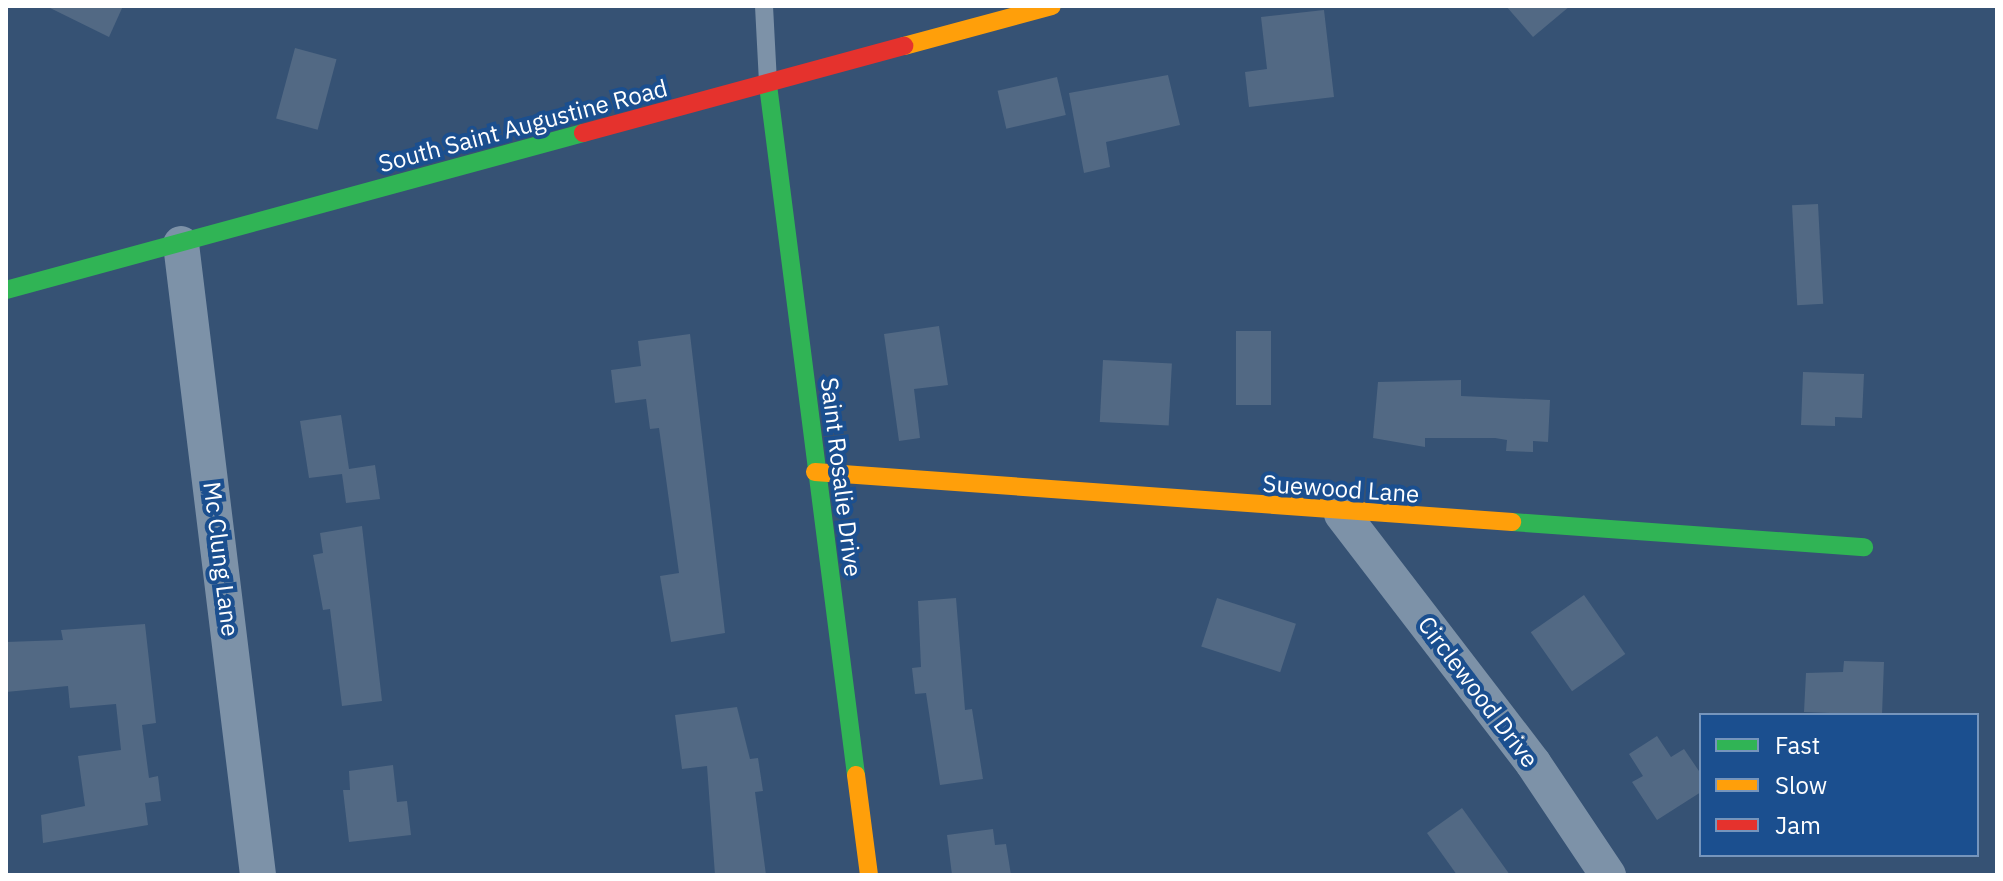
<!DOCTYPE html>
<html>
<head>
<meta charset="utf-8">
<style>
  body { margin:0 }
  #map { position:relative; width:2003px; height:881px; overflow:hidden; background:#365274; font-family:"IBM Plex Sans",sans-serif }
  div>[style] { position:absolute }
  .building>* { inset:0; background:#526984; transform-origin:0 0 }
  .lane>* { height:18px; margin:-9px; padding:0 9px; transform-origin:9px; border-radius:9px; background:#7d92a8 }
  .street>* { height:36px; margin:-18px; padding:0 18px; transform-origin:18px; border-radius:18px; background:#7d92a8 }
  .fast>* { height:18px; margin:-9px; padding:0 9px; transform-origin:9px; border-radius:9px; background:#30b455 }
  .slow>* { height:18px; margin:-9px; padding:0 9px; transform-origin:9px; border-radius:9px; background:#ff9f0a }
  .jam>* { height:18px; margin:-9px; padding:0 9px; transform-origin:9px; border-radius:9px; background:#e5322d }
  span { translate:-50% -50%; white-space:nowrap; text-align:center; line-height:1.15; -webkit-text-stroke:8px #1b4f8f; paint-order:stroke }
  .street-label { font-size:24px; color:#fff }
  .frame { position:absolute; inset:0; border:8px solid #fff; pointer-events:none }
  .legend { position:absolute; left:1699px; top:713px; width:280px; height:144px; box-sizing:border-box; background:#1b4f8f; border:2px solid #7695bc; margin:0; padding:10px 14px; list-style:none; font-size:24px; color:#fff }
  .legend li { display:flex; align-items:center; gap:16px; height:40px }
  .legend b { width:40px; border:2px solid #7695bc }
</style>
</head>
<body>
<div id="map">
  <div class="building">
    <i style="clip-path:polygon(46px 6px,123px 6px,109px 37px)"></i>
    <i style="clip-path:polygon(1506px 6px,1570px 6px,1533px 37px)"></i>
    <i style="clip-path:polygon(1324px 10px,1334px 97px,1249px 107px,1245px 72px,1267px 69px,1261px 17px)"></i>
    <i style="left:295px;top:48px;width:43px;height:73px;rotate:15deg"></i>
    <i style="clip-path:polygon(1168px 75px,1180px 125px,1106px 142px,1110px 167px,1084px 173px,1069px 93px)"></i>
    <i style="left:1057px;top:77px;width:39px;height:61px;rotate:77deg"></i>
    <i style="left:1818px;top:204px;width:100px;height:26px;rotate:87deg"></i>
    <i style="clip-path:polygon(939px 326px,948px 385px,914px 389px,920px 438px,899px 441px,884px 334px)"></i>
    <i style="left:1236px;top:331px;width:35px;height:74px"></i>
    <i style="clip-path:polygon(690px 334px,725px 633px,671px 642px,660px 576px,679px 573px,659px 428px,650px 429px,646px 399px,615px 403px,611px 370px,641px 366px,638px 341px)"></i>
    <i style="left:1103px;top:360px;width:69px;height:62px;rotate:3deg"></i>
    <i style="clip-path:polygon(1803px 372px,1864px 374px,1862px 418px,1835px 417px,1835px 426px,1801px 425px)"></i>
    <i style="clip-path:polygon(1461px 380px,1461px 396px,1550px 400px,1548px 442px,1533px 441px,1533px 452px,1506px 451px,1507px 440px,1495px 438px,1425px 438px,1425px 447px,1373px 438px,1378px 382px)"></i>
    <i style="clip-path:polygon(341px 415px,349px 469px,375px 465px,380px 499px,346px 503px,342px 474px,309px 478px,300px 421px)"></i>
    <i style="clip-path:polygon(362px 526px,382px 701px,342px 706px,330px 609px,323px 610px,313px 555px,323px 553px,320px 533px)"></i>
    <i style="left:1584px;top:595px;width:72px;height:65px;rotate:55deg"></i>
    <i style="clip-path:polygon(956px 598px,965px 710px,972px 709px,983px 779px,940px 785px,926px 693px,915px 694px,912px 668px,921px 667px,918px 601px)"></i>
    <i style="left:1217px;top:598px;width:83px;height:51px;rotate:18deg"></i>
    <i style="clip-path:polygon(145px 624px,156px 723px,142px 725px,149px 778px,158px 776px,161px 801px,145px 803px,148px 825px,43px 843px,41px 815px,85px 806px,78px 756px,121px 750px,116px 704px,70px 708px,68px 686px,6px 692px,6px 642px,63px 640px,61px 630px)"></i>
    <i style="clip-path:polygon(1844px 661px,1884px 662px,1882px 715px,1804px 712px,1806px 673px,1843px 672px)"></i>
    <i style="clip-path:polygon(737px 707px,750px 759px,758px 758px,763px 791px,755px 792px,766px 875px,715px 875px,707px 766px,682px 769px,675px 715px)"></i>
    <i style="clip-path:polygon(1657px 736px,1671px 757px,1684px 749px,1701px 774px,1701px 792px,1657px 820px,1632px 782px,1643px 776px,1629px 754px)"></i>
    <i style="clip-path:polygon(393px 765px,397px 802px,407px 801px,411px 835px,349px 842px,343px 790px,350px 790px,349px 771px)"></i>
    <i style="clip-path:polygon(1462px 808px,1510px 875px,1457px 875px,1427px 833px)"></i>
    <i style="clip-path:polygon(993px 829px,995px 845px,1006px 844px,1011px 875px,952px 875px,947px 835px)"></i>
  </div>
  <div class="lane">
    <i style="left:764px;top:6px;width:76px;rotate:87deg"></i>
  </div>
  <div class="street">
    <i style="left:181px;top:244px;width:636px;rotate:83.04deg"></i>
    <i style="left:1342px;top:514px;width:314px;rotate:52.5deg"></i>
    <i style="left:1533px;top:763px;width:135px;rotate:56.2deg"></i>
  </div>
  <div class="fast">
    <i style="left:768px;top:85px;width:696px;rotate:82.73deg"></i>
    <i style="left:6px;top:290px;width:598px;rotate:-15.22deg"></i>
    <i style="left:1512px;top:522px;width:353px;rotate:4.1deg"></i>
  </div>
  <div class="slow">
    <i style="left:904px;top:46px;width:153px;rotate:-15.1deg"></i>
    <i style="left:815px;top:472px;width:699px;rotate:4.1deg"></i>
    <i style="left:856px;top:775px;width:101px;rotate:82.6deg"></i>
  </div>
  <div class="jam">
    <i style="left:583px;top:133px;width:333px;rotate:-15.2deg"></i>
  </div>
  <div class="street-label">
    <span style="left:523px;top:126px;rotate:-15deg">South Saint Augustine Road</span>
    <span style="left:841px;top:477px;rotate:83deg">Saint Rosalie Drive</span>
    <span style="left:1341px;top:489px;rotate:4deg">Suewood Lane</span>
    <span style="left:221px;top:559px;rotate:83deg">Mc Clung Lane</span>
    <span style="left:1478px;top:692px;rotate:53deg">Circlewood Drive</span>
  </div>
  <div class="frame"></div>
  <ul class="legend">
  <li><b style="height:10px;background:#30b455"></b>Fast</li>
  <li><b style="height:10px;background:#ff9f0a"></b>Slow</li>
  <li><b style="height:10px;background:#e5322d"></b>Jam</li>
  </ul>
</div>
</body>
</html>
